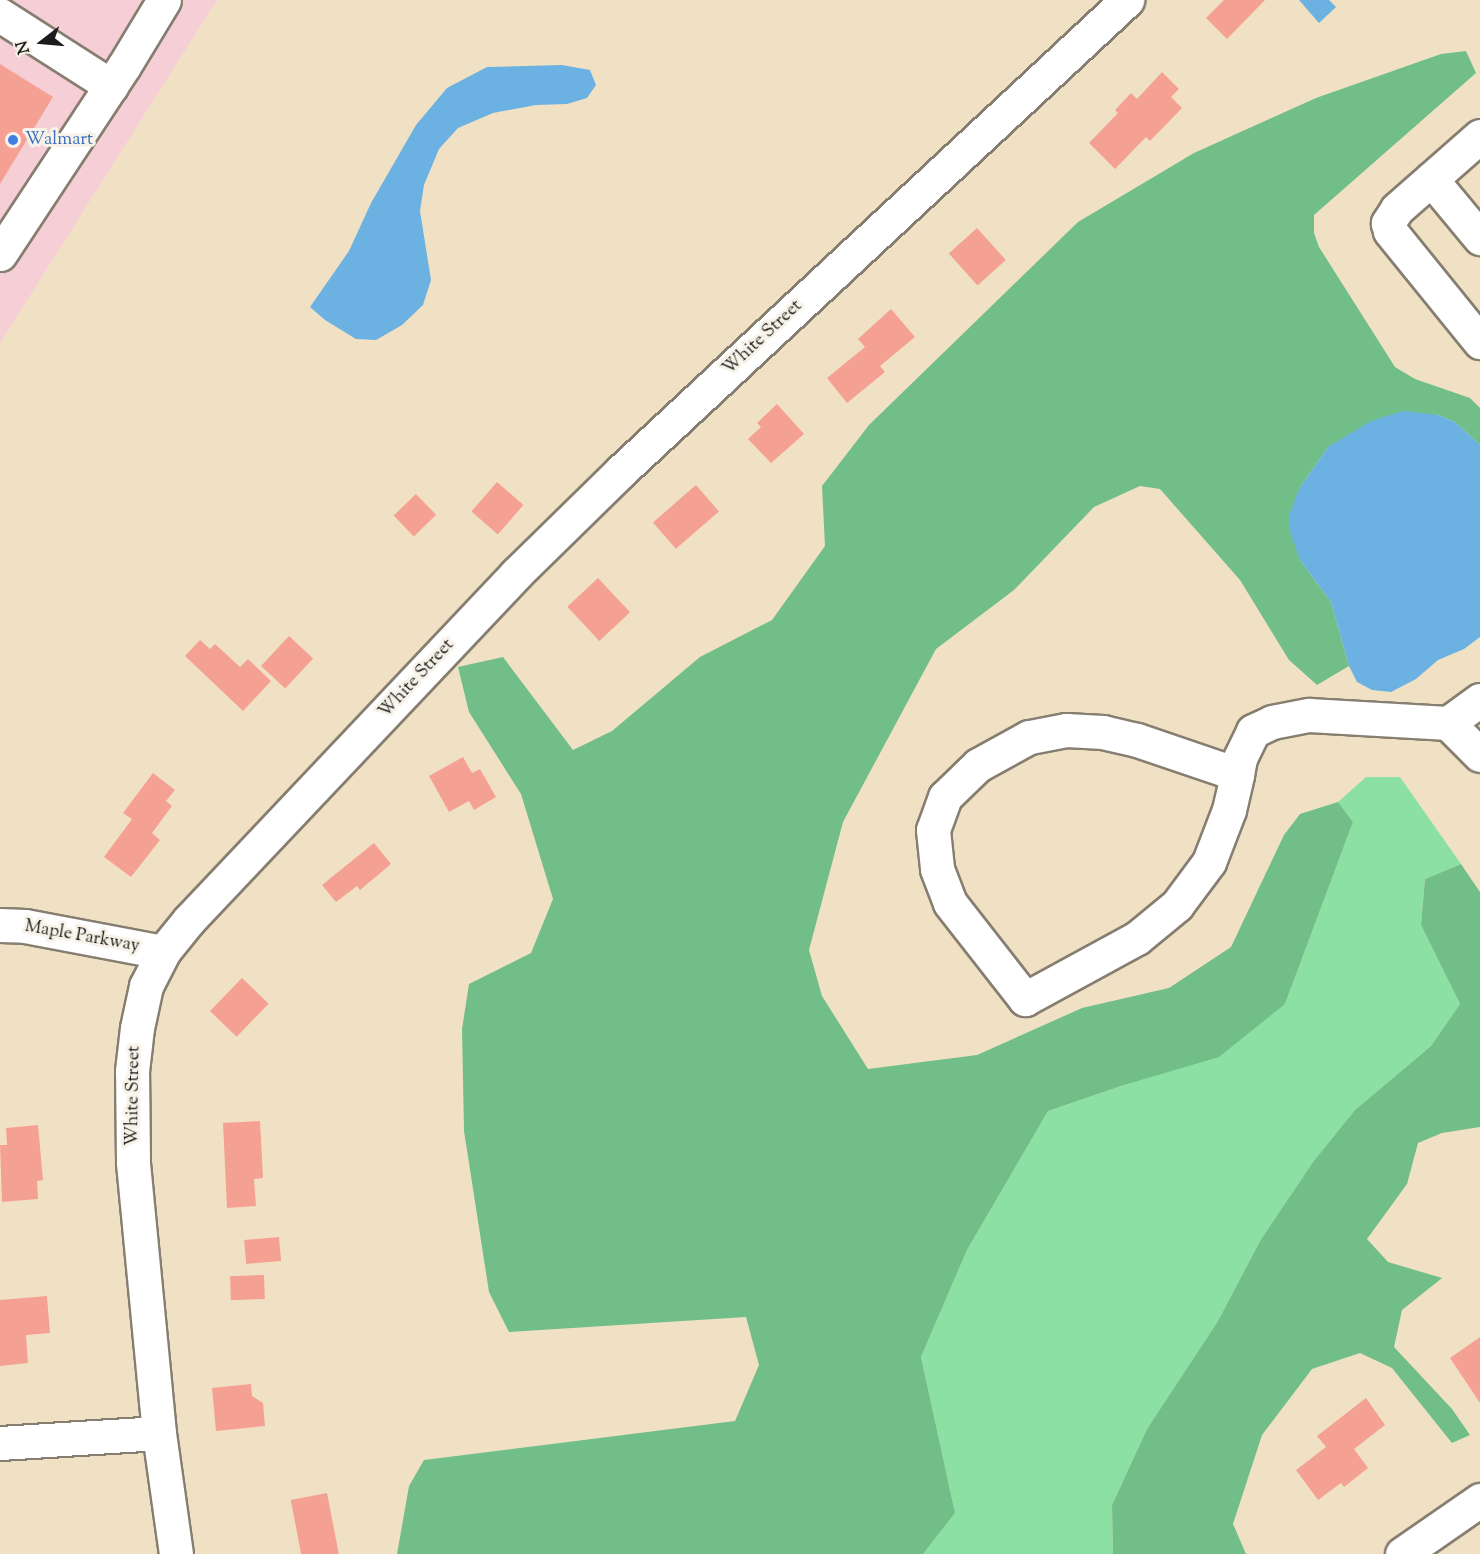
<!DOCTYPE html>
<html>
<head>
<meta charset="utf-8">
<style>
  body { margin:0 }
  #map { position:relative; width:1480px; height:1554px; overflow:hidden; background:#f1e1c4; font-family:"Sorts Mill Goudy",serif }
  div>[style] { position:absolute }
  .built>* { inset:0; background:#f6cfd6 }
  .green>* { inset:0; background:#8ce0a3 }
  .forest>* { inset:0; background:#71be89 }
  .water>* { inset:0; background:#6bb1e2 }
  .building>* { inset:0; background:#f4a194; transform-origin:0 0 }
  .roads { filter:drop-shadow(2px 0 #867e70) drop-shadow(-2px 0 #867e70) drop-shadow(0 2px #867e70) drop-shadow(0 -2px #867e70) }
  .minor>* { height:33px; margin:-16.5px; padding:0 16.5px; transform-origin:16.5px; border-radius:16.5px; background:#fff }
  .dots>* { width:16px; height:16px; translate:-50% -50%; box-sizing:border-box; border:3px solid #f7f3e8; border-radius:50% }
  span { translate:-50% -50%; white-space:nowrap; text-align:center; line-height:1.15; -webkit-text-stroke:6px #f7f3e8; paint-order:stroke }
  .shop-label { font-size:18px; color:#366cbe }
  .left { translate:0 -50%; text-align:left }
  .street-label { font-size:18px; color:#1c1c1c }
  .north { position:absolute; left:12px; top:12px; width:60px; height:60px; -webkit-text-stroke:4px #f7f3e8; paint-order:stroke; rotate:254deg; font-size:16px; font-weight:700; line-height:24px; text-align:center; color:#1c1c1c }
  .north::after { content:''; display:block; margin:auto; width:21px; height:27px; background:#1c1c1c; clip-path:polygon(50% 0,100% 100%,50% 72%,0 100%) }
</style>
</head>
<body>
<div id="map">
  <div class="built">
    <i style="clip-path:polygon(0 0,217px 0,0 343px)"></i>
  </div>
  <div class="green">
    <i style="clip-path:polygon(1366px 777px,1400px 777px,1461px 864px,1425px 879px,1421px 925px,1460px 1004px,1431px 1046px,1355px 1110px,1313px 1162px,1260px 1241px,1218px 1321px,1147px 1429px,1112px 1505px,1113px 1554px,923px 1554px,955px 1513px,921px 1357px,967px 1250px,1048px 1111px,1124px 1085px,1285px 1004px,1353px 822px,1338px 802px)"></i>
  </div>
  <div class="forest">
    <i style="clip-path:polygon(1466px 51px,1476px 73px,1314px 215px,1314px 233px,1319px 247px,1395px 367px,1415px 379px,1470px 398px,1480px 408px,1480px 445px,1455px 422px,1438px 415px,1328px 447px,1299px 489px,1300px 560px,1331px 602px,1349px 666px,1317px 685px,1289px 660px,1240px 580px,1160px 489px,1140px 486px,1094px 507px,1014px 590px,936px 649px,843px 822px,809px 950px,822px 996px,868px 1069px,977px 1055px,1082px 1008px,1169px 988px,1231px 947px,1284px 835px,1300px 814px,1338px 802px,1353px 822px,1285px 1004px,1219px 1057px,1124px 1085px,1048px 1111px,967px 1250px,921px 1357px,955px 1513px,923px 1554px,397px 1554px,409px 1486px,424px 1460px,735px 1421px,759px 1365px,746px 1317px,509px 1332px,489px 1292px,464px 1131px,462px 1029px,469px 984px,531px 953px,553px 899px,521px 794px,469px 712px,458px 667px,503px 657px,573px 750px,612px 731px,700px 657px,772px 620px,825px 546px,822px 486px,869px 425px,1078px 222px,1194px 153px,1316px 98px,1441px 54px)"></i>
    <i style="clip-path:polygon(1461px 864px,1480px 892px,1480px 1127px,1442px 1133px,1418px 1143px,1407px 1184px,1367px 1239px,1388px 1262px,1442px 1278px,1402px 1310px,1394px 1347px,1452px 1409px,1470px 1435px,1452px 1443px,1392px 1368px,1360px 1353px,1312px 1369px,1262px 1435px,1233px 1524px,1246px 1554px,1113px 1554px,1112px 1505px,1147px 1429px,1218px 1321px,1260px 1241px,1313px 1162px,1355px 1110px,1431px 1046px,1460px 1004px,1421px 925px,1425px 879px)"></i>
  </div>
  <div class="water">
    <i style="clip-path:polygon(1299px 0,1329px 0,1336px 7px,1319px 23px)"></i>
    <i style="clip-path:polygon(562px 65px,590px 70px,596px 85px,587px 98px,567px 104px,536px 105px,493px 113px,458px 128px,439px 149px,424px 185px,420px 211px,431px 280px,423px 305px,402px 325px,376px 340px,356px 339px,325px 320px,310px 307px,349px 251px,371px 203px,416px 125px,447px 88px,487px 67px)"></i>
    <i style="clip-path:polygon(1403px 411px,1438px 415px,1455px 422px,1480px 445px,1480px 637px,1464px 649px,1438px 660px,1416px 679px,1391px 692px,1372px 690px,1357px 682px,1349px 666px,1331px 602px,1300px 560px,1289px 529px,1290px 513px,1299px 489px,1328px 447px,1371px 421px)"></i>
  </div>
  <div class="building">
    <i style="clip-path:polygon(1224px 0,1265px 0,1227px 39px,1206px 18px)"></i>
    <i style="clip-path:polygon(0 64px,53px 97px,0 184px)"></i>
    <i style="clip-path:polygon(1162px 72px,1179px 89px,1171px 97px,1182px 108px,1150px 141px,1146px 137px,1115px 169px,1089px 143px,1118px 113px,1115px 110px,1131px 93px,1137px 99px)"></i>
    <i style="left:977px;top:228px;width:43px;height:38px;rotate:48deg"></i>
    <i style="clip-path:polygon(891px 309px,915px 337px,880px 366px,885px 372px,847px 403px,827px 378px,865px 347px,858px 339px)"></i>
    <i style="clip-path:polygon(777px 404px,804px 434px,771px 463px,748px 439px,761px 427px,757px 423px)"></i>
    <i style="left:497px;top:482px;width:35px;height:39px;rotate:41deg"></i>
    <i style="left:696px;top:485px;width:35px;height:57px;rotate:49deg"></i>
    <i style="left:416px;top:494px;width:29px;height:31px;rotate:46deg"></i>
    <i style="left:598px;top:578px;width:47px;height:42px;rotate:47deg"></i>
    <i style="left:289px;top:636px;width:33px;height:41px;rotate:43deg"></i>
    <i style="clip-path:polygon(200px 640px,210px 649px,215px 644px,240px 667px,248px 659px,271px 681px,243px 711px,185px 656px)"></i>
    <i style="clip-path:polygon(463px 757px,472px 773px,480px 769px,496px 797px,474px 810px,469px 801px,449px 812px,429px 776px)"></i>
    <i style="clip-path:polygon(153px 773px,175px 790px,166px 801px,172px 806px,152px 833px,160px 840px,131px 877px,104px 857px,132px 819px,123px 813px)"></i>
    <i style="clip-path:polygon(374px 843px,391px 864px,360px 890px,357px 886px,336px 902px,322px 885px)"></i>
    <i style="left:242px;top:978px;width:37px;height:46px;rotate:44deg"></i>
    <i style="clip-path:polygon(260px 1121px,263px 1178px,254px 1179px,256px 1206px,227px 1208px,223px 1123px)"></i>
    <i style="clip-path:polygon(38px 1125px,43px 1180px,37px 1181px,38px 1199px,2px 1202px,0 1145px,7px 1145px,6px 1128px)"></i>
    <i style="left:279px;top:1237px;width:24px;height:35px;rotate:85deg"></i>
    <i style="left:264px;top:1275px;width:24px;height:34px;rotate:88deg"></i>
    <i style="clip-path:polygon(47px 1296px,50px 1333px,26px 1335px,28px 1363px,0 1366px,0 1300px)"></i>
    <i style="clip-path:polygon(1480px 1337px,1480px 1403px,1450px 1358px)"></i>
    <i style="clip-path:polygon(251px 1384px,252px 1396px,263px 1403px,265px 1426px,216px 1431px,212px 1388px)"></i>
    <i style="clip-path:polygon(1366px 1398px,1385px 1425px,1354px 1449px,1368px 1468px,1344px 1487px,1341px 1483px,1318px 1500px,1296px 1470px,1326px 1447px,1317px 1436px)"></i>
    <i style="left:327px;top:1493px;width:62px;height:37px;rotate:79deg"></i>
  </div>
  <div class="roads">
    <div class="minor">
      <i style="left:0;top:15px;width:132px;rotate:32.6deg"></i>
      <i style="left:1480px;top:136px;width:111px;rotate:138.7deg"></i>
      <i style="left:1397px;top:209px;width:17px;rotate:123deg"></i>
      <i style="left:1388px;top:223px;width:8px;rotate:76deg"></i>
      <i style="left:1390px;top:231px;width:143px;rotate:51deg"></i>
      <i style="left:1431px;top:179px;width:77px;rotate:50.3deg"></i>
      <i style="left:0;top:254px;width:225px;rotate:-56.6deg"></i>
      <i style="left:124px;top:66px;width:77px;rotate:-58.8deg"></i>
      <i style="left:1448px;top:723px;width:45px;rotate:45deg"></i>
      <i style="left:1237px;top:774px;width:106px;rotate:-161.2deg"></i>
      <i style="left:1137px;top:740px;width:35px;rotate:-167deg"></i>
      <i style="left:1103px;top:732px;width:37px;rotate:-177deg"></i>
      <i style="left:1066px;top:730px;width:38px;rotate:169deg"></i>
      <i style="left:1029px;top:737px;width:58px;rotate:151.2deg"></i>
      <i style="left:978px;top:765px;width:46px;rotate:135.9deg"></i>
      <i style="left:945px;top:797px;width:35px;rotate:110deg"></i>
      <i style="left:933px;top:830px;width:39px;rotate:84deg"></i>
      <i style="left:937px;top:869px;width:36px;rotate:69deg"></i>
      <i style="left:950px;top:903px;width:122px;rotate:52deg"></i>
      <i style="left:1025px;top:999px;width:128px;rotate:-28.6deg"></i>
      <i style="left:1137px;top:938px;width:52px;rotate:-39.5deg"></i>
      <i style="left:1177px;top:905px;width:54px;rotate:-53.3deg"></i>
      <i style="left:1209px;top:862px;width:56px;rotate:-69deg"></i>
      <i style="left:1229px;top:810px;width:37px;rotate:-77deg"></i>
      <i style="left:1237px;top:774px;width:16px;rotate:-79deg"></i>
      <i style="left:1240px;top:758px;width:30px;rotate:-64deg"></i>
      <i style="left:1253px;top:731px;width:21px;rotate:-25deg"></i>
      <i style="left:1272px;top:722px;width:38px;rotate:-11deg"></i>
      <i style="left:1309px;top:715px;width:139px;rotate:3.3deg"></i>
      <i style="left:1448px;top:723px;width:39px;rotate:-36deg"></i>
      <i style="left:0;top:925px;width:25px;rotate:2deg"></i>
      <i style="left:25px;top:926px;width:140px;rotate:10.7deg"></i>
      <i style="left:0;top:1443px;width:159px;rotate:-3.6deg"></i>
      <i style="left:176px;top:1554px;width:122px;rotate:-98deg"></i>
      <i style="left:159px;top:1433px;width:272px;rotate:-95.5deg"></i>
      <i style="left:133px;top:1162px;width:91px;rotate:-90.6deg"></i>
      <i style="left:132px;top:1071px;width:43px;rotate:-83.4deg"></i>
      <i style="left:137px;top:1028px;width:43px;rotate:-77.9deg"></i>
      <i style="left:146px;top:986px;width:38px;rotate:-63deg"></i>
      <i style="left:163px;top:952px;width:41px;rotate:-50.9deg"></i>
      <i style="left:189px;top:920px;width:476px;rotate:-46.6deg"></i>
      <i style="left:516px;top:574px;width:146px;rotate:-44.4deg"></i>
      <i style="left:620px;top:472px;width:693px;rotate:-42.95deg"></i>
      <i style="left:1402px;top:1554px;width:95px;rotate:-34.7deg"></i>
    </div>
  </div>
  <div class="dots">
    <i style="left:13px;top:140px;background:#3f7fe0"></i>
  </div>
  <div class="shop-label">
    <span class="left" style="left:25px;top:140px">Walmart</span>
  </div>
  <div class="street-label">
    <span style="left:763px;top:338px;rotate:-43deg">White Street</span>
    <span style="left:417px;top:679px;rotate:-47deg">White Street</span>
    <span style="left:82px;top:937px;rotate:10deg">Maple Parkway</span>
    <span style="left:134px;top:1096px;rotate:-89deg">White Street</span>
  </div>
  <div class="north">N</div>
</div>
</body>
</html>
